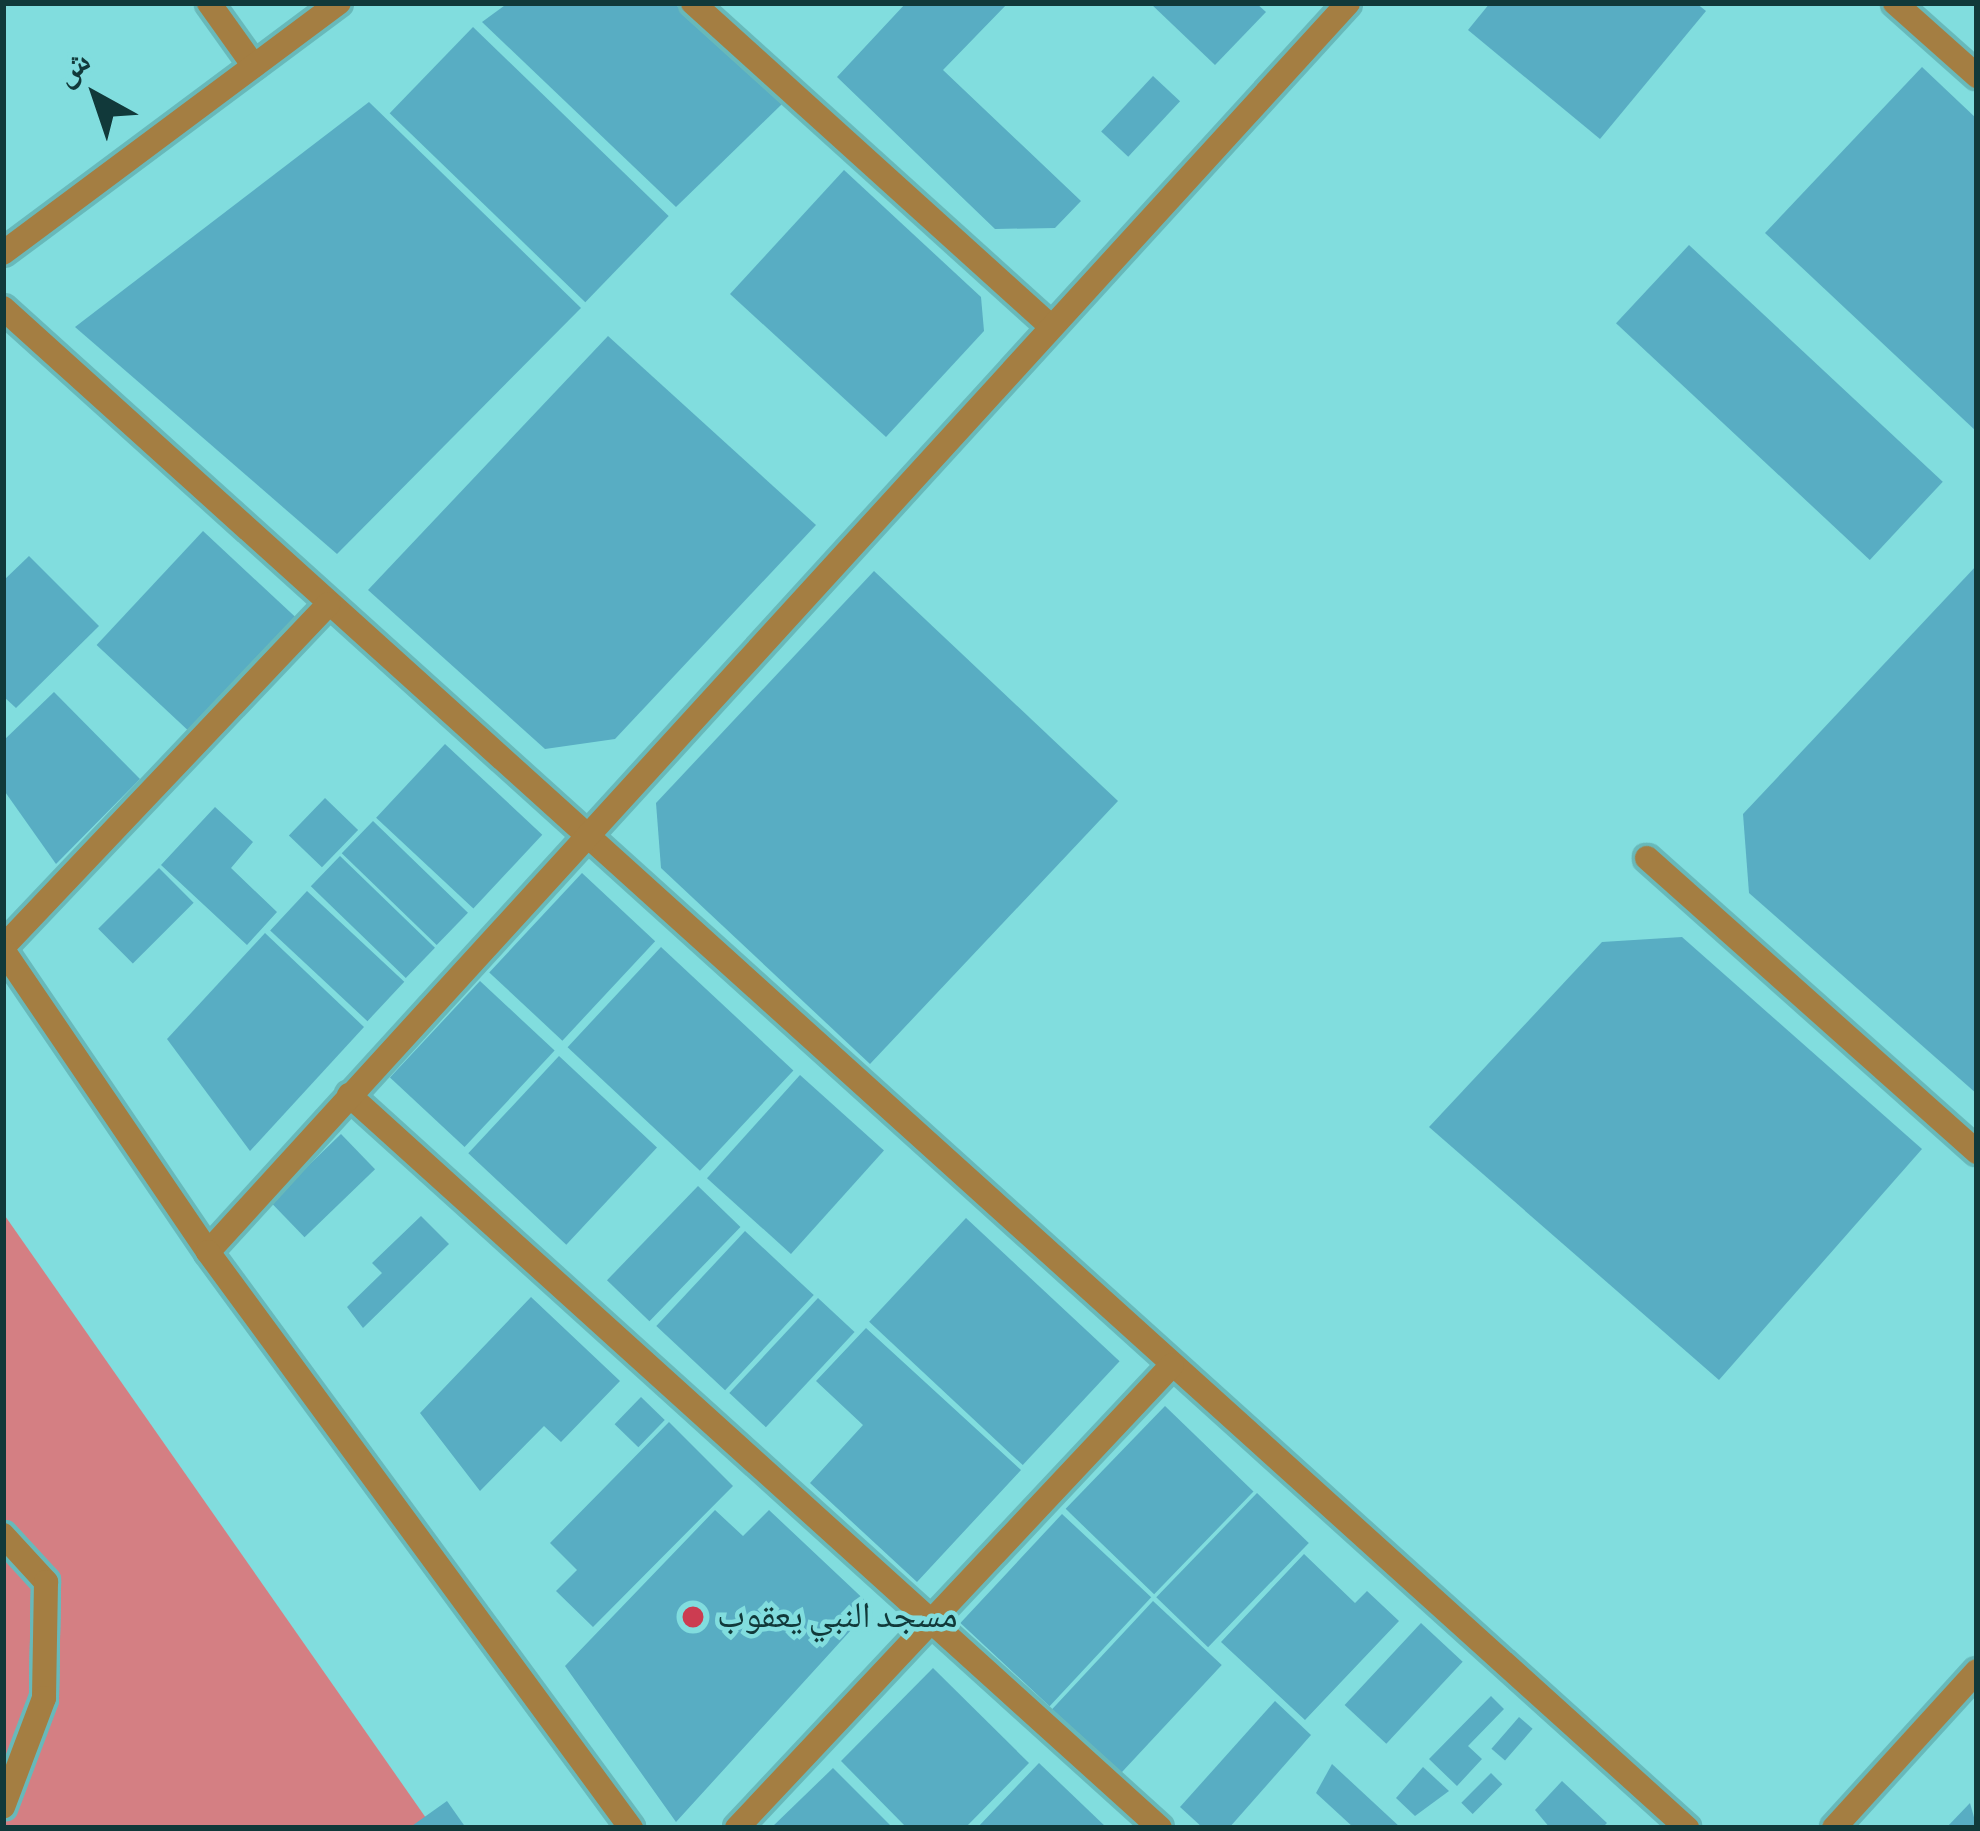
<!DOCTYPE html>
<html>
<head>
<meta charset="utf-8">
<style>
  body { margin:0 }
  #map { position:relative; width:1980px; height:1831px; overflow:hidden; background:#81ddde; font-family:"Sofia Sans Condensed","Noto Naskh Arabic",sans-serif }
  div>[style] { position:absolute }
  .green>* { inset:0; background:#d47f83 }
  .building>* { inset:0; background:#58adc3; transform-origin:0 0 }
  .roads { filter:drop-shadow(3px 0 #68b9ba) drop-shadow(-3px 0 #68b9ba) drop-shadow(0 3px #68b9ba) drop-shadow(0 -3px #68b9ba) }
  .service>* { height:24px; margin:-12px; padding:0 12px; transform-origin:12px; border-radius:12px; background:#a47e42 }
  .minor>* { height:24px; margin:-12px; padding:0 12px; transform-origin:12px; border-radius:12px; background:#a47e42 }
  .tertiary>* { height:24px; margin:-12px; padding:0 12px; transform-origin:12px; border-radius:12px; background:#a47e42 }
  .dots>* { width:33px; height:33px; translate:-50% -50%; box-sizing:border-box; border:6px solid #81ddde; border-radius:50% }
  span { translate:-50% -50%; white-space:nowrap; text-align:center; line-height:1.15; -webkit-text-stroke:9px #81ddde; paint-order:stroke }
  .poi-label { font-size:36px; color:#11393a }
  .left { translate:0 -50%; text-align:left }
  .frame { position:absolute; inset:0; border:6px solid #11393a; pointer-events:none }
  .north { position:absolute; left:36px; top:36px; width:120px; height:120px; -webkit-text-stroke:9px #81ddde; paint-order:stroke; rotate:320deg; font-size:33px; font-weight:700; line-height:48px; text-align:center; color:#11393a }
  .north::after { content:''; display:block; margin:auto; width:42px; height:54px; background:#11393a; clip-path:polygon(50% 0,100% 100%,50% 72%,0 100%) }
</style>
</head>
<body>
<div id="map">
  <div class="green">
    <i style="clip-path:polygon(3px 1213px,433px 1828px,3px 1828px)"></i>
  </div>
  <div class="building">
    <i style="clip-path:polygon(508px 3px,674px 3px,782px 104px,676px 207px,482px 22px)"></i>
    <i style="clip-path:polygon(906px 3px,1008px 3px,943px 70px,1081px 201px,1055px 228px,995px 229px,837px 77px)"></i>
    <i style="clip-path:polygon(1150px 3px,1256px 3px,1266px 12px,1215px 65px)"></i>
    <i style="clip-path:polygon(1490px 3px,1696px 3px,1706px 11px,1600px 139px,1468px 30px)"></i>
    <i style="left:473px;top:27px;width:272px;height:120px;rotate:44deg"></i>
    <i style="clip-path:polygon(1922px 67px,1977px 119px,1977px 432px,1765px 233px)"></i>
    <i style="left:1153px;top:76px;width:37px;height:76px;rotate:43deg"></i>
    <i style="clip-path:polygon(369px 102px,581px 308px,337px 554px,75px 327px)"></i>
    <i style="clip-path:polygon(844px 170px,981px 297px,984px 331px,886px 437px,730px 294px)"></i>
    <i style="left:1689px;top:245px;width:347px;height:107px;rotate:43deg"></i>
    <i style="clip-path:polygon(608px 336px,816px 525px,615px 739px,545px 749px,368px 590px)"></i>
    <i style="left:203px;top:531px;width:127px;height:156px;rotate:43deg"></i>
    <i style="clip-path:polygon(29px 556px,99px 626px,16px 708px,3px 696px,3px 581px)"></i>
    <i style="clip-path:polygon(1977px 565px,1977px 1094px,1749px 893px,1743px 814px)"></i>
    <i style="clip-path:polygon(874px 571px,1118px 801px,870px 1064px,661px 868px,656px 803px)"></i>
    <i style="clip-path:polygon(54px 692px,140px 779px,56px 864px,3px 789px,3px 741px)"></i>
    <i style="left:445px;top:744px;width:133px;height:101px;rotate:43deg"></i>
    <i style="left:325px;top:798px;width:46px;height:52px;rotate:44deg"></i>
    <i style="clip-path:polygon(215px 807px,253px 842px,231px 868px,277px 912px,247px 945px,161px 865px)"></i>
    <i style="left:373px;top:821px;width:132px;height:45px;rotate:44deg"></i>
    <i style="left:340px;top:856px;width:132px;height:42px;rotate:44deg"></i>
    <i style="left:159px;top:868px;width:49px;height:86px;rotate:45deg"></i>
    <i style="left:582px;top:873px;width:100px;height:136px;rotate:43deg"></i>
    <i style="left:307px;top:891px;width:133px;height:54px;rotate:43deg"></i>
    <i style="clip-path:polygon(265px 933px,364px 1027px,250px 1151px,167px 1039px)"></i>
    <i style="clip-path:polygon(1682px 937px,1922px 1149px,1719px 1380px,1429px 1127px,1602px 942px)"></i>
    <i style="left:661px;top:947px;width:181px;height:137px;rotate:43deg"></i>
    <i style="left:480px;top:981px;width:102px;height:132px;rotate:43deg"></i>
    <i style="left:559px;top:1056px;width:134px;height:133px;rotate:43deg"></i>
    <i style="left:800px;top:1075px;width:113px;height:139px;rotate:42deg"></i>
    <i style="left:341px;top:1134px;width:49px;height:98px;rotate:46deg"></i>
    <i style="left:698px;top:1186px;width:59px;height:131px;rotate:44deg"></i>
    <i style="clip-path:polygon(421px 1216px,449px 1244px,363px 1328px,347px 1307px,382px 1273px,372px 1263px)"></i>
    <i style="left:966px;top:1218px;width:210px;height:142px;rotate:43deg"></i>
    <i style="left:745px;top:1231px;width:94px;height:130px;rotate:43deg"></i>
    <i style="clip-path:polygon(531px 1297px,620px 1381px,561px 1442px,544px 1426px,480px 1491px,420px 1413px)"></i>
    <i style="left:818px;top:1298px;width:50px;height:130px;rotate:43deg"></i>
    <i style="clip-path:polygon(866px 1328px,1021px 1470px,917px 1582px,810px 1483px,863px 1425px,816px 1381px)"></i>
    <i style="left:641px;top:1397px;width:33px;height:38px;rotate:44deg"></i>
    <i style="left:1165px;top:1406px;width:123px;height:143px;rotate:44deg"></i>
    <i style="clip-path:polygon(669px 1422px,733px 1486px,593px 1627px,556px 1591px,577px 1570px,550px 1543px)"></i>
    <i style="left:1257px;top:1493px;width:72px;height:145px;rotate:44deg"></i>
    <i style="clip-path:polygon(715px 1510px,743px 1536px,769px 1510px,872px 1607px,676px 1822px,565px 1666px)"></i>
    <i style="left:1062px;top:1514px;width:122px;height:149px;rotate:43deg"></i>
    <i style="clip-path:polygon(1304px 1554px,1355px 1603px,1367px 1591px,1399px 1621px,1305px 1720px,1221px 1642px)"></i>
    <i style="left:1153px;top:1601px;width:94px;height:149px;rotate:43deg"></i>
    <i style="left:1421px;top:1623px;width:57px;height:112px;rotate:43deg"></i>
    <i style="clip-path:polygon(933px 1668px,1029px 1763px,965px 1828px,907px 1828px,841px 1761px)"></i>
    <i style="clip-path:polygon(1491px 1696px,1504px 1709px,1468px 1746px,1482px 1759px,1457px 1786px,1429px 1759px)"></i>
    <i style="clip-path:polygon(1275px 1701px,1311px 1735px,1229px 1828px,1203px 1828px,1180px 1807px)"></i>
    <i style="left:1519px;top:1717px;width:18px;height:42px;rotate:41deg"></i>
    <i style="clip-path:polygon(1039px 1763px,1107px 1828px,977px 1828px)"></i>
    <i style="clip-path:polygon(1332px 1764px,1401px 1828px,1354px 1828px,1316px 1793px)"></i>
    <i style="clip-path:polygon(1423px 1767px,1449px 1791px,1415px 1816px,1396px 1798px)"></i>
    <i style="clip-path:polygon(833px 1768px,893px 1828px,771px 1828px)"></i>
    <i style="left:1491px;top:1773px;width:16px;height:42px;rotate:45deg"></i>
    <i style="clip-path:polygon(1562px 1781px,1607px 1823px,1602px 1828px,1550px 1828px,1535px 1810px)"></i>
    <i style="clip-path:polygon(447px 1801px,466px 1828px,409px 1828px)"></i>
    <i style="clip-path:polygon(1970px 1803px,1977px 1828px,1946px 1828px)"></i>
  </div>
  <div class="roads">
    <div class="service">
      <i style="left:3px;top:1535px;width:64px;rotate:47.5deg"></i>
      <i style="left:46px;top:1582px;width:116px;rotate:91deg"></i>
      <i style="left:44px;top:1698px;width:116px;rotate:110.6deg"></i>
    </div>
    <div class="minor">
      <i style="left:209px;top:3px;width:77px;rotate:54.5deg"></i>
      <i style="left:693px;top:3px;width:483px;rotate:42.1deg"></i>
      <i style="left:1895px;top:3px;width:110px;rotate:41.7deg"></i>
      <i style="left:3px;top:308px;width:2269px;rotate:42.07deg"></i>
      <i style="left:1647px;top:858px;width:442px;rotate:41.7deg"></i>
      <i style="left:3px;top:947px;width:473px;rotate:-46.5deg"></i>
      <i style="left:349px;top:1095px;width:1093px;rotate:42.11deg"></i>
      <i style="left:208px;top:1252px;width:1691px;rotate:-47.61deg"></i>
      <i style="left:737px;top:1828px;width:635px;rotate:-46.79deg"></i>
      <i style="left:1834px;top:1828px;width:212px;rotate:-47.7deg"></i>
    </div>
    <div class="tertiary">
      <i style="left:3px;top:253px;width:419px;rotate:-36.7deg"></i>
      <i style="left:3px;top:950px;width:365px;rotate:55.8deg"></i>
      <i style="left:208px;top:1252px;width:715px;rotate:53.71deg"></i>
    </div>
  </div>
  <div class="dots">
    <i style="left:693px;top:1617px;background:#cc3c51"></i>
  </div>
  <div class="poi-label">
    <span class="left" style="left:717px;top:1617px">مسجد النبي يعقوب</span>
  </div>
  <div class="frame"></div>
  <div class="north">ش</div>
</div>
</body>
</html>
